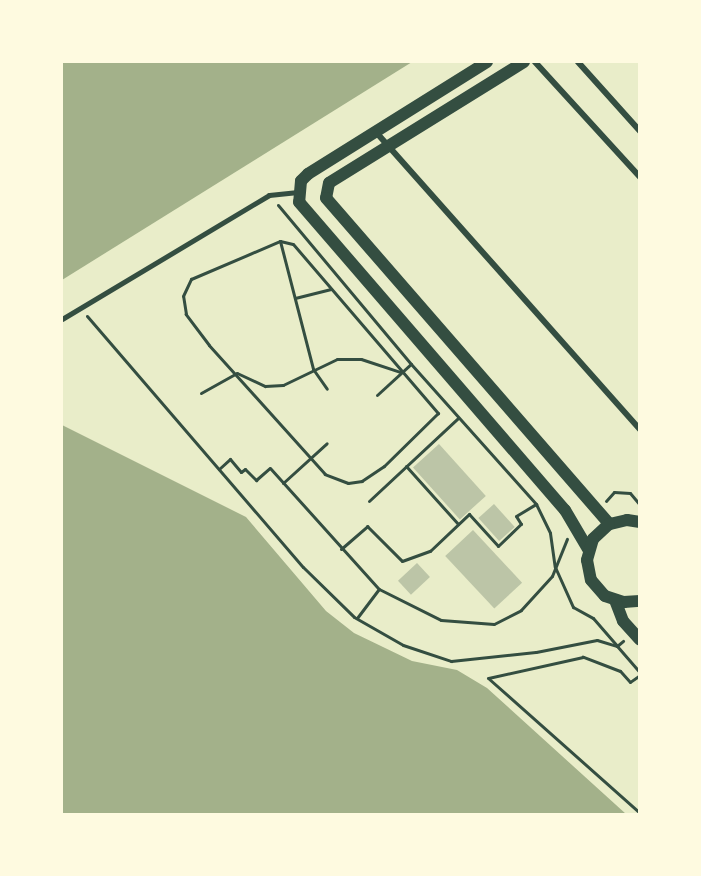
<!DOCTYPE html>
<html>
<head>
<meta charset="utf-8">
<style>
  body { margin:0 }
  #map { position:relative; width:701px; height:876px; overflow:hidden; background:#e9edc9; font-family:Inter,sans-serif }
  div>[style] { position:absolute }
  .water>* { inset:0; background:#a3b18a }
  .building>* { inset:0; background:#bcc5a7; transform-origin:0 0 }
  .path>* { height:3px; margin:-1.5px; padding:0 1.5px; transform-origin:1.5px; border-radius:1.5px; background:#344e41 }
  .pedestrian>* { height:5px; margin:-2.5px; padding:0 2.5px; transform-origin:2.5px; border-radius:2.5px; background:#344e41 }
  .minor>* { height:6px; margin:-3px; padding:0 3px; transform-origin:3px; border-radius:3px; background:#344e41 }
  .secondary>* { height:12px; margin:-6px; padding:0 6px; transform-origin:6px; border-radius:6px; background:#344e41 }
  span { translate:-50% -50%; white-space:nowrap; text-align:center; line-height:1.15; -webkit-text-stroke:4.5px #fefae0; paint-order:stroke }
  .frame { position:absolute; inset:0; border:63px solid #fefae0; pointer-events:none }
</style>
</head>
<body>
<div id="map">
  <div class="water">
    <i style="clip-path:polygon(62px 62px,412px 62px,62px 280px)"></i>
    <i style="clip-path:polygon(62px 425px,246px 517px,326px 611px,354px 633px,412px 661px,457px 670px,487px 688px,626px 814px,62px 814px)"></i>
  </div>
  <div class="building">
    <i style="left:439px;top:444px;width:70px;height:35px;rotate:48deg"></i>
    <i style="left:494px;top:504px;width:31px;height:21px;rotate:48deg"></i>
    <i style="left:473px;top:530px;width:72px;height:38px;rotate:47deg"></i>
    <i style="left:417px;top:563px;width:19px;height:26px;rotate:47deg"></i>
  </div>
  <div class="path">
    <i style="left:278px;top:205px;width:207px;rotate:50.1deg"></i>
    <i style="left:411px;top:364px;width:188px;rotate:48.2deg"></i>
    <i style="left:536px;top:504px;width:32px;rotate:64deg"></i>
    <i style="left:550px;top:533px;width:34px;rotate:82deg"></i>
    <i style="left:555px;top:567px;width:44px;rotate:65.8deg"></i>
    <i style="left:573px;top:607px;width:23px;rotate:29deg"></i>
    <i style="left:593px;top:618px;width:37px;rotate:49deg"></i>
    <i style="left:617px;top:646px;width:8px;rotate:-40deg"></i>
    <i style="left:280px;top:241px;width:13px;rotate:13deg"></i>
    <i style="left:293px;top:244px;width:223px;rotate:49.4deg"></i>
    <i style="left:438px;top:413px;width:76px;rotate:135.5deg"></i>
    <i style="left:384px;top:466px;width:27px;rotate:146deg"></i>
    <i style="left:362px;top:481px;width:14px;rotate:172deg"></i>
    <i style="left:348px;top:483px;width:25px;rotate:-159deg"></i>
    <i style="left:325px;top:474px;width:173px;rotate:-132deg"></i>
    <i style="left:209px;top:345px;width:39px;rotate:-127deg"></i>
    <i style="left:186px;top:314px;width:18px;rotate:-99deg"></i>
    <i style="left:183px;top:296px;width:19px;rotate:-65deg"></i>
    <i style="left:191px;top:279px;width:97px;rotate:-23.1deg"></i>
    <i style="left:280px;top:241px;width:132px;rotate:75.5deg"></i>
    <i style="left:313px;top:369px;width:24px;rotate:55deg"></i>
    <i style="left:295px;top:298px;width:37px;rotate:-14deg"></i>
    <i style="left:87px;top:316px;width:331px;rotate:49.3deg"></i>
    <i style="left:303px;top:567px;width:71px;rotate:44.4deg"></i>
    <i style="left:354px;top:617px;width:56px;rotate:29.7deg"></i>
    <i style="left:403px;top:645px;width:51px;rotate:18.4deg"></i>
    <i style="left:451px;top:661px;width:85px;rotate:-6deg"></i>
    <i style="left:536px;top:652px;width:62px;rotate:-11.1deg"></i>
    <i style="left:597px;top:640px;width:21px;rotate:17deg"></i>
    <i style="left:617px;top:646px;width:35px;rotate:49deg"></i>
    <i style="left:201px;top:393px;width:41px;rotate:-29.1deg"></i>
    <i style="left:237px;top:373px;width:31px;rotate:25deg"></i>
    <i style="left:265px;top:386px;width:18px;rotate:-3deg"></i>
    <i style="left:283px;top:385px;width:60px;rotate:-25.7deg"></i>
    <i style="left:337px;top:359px;width:24px"></i>
    <i style="left:361px;top:359px;width:41px;rotate:18.4deg"></i>
    <i style="left:377px;top:395px;width:46px;rotate:-42.4deg"></i>
    <i style="left:406px;top:466px;width:78px;rotate:48.1deg"></i>
    <i style="left:219px;top:469px;width:15px;rotate:-42deg"></i>
    <i style="left:230px;top:459px;width:17px;rotate:50deg"></i>
    <i style="left:241px;top:472px;width:5px;rotate:-37deg"></i>
    <i style="left:245px;top:469px;width:16px;rotate:45deg"></i>
    <i style="left:256px;top:480px;width:18px;rotate:-41deg"></i>
    <i style="left:270px;top:468px;width:163px;rotate:48deg"></i>
    <i style="left:283px;top:483px;width:59px;rotate:-42.3deg"></i>
    <i style="left:369px;top:501px;width:122px;rotate:-43deg"></i>
    <i style="left:606px;top:501px;width:12px;rotate:-48deg"></i>
    <i style="left:614px;top:492px;width:16px;rotate:4deg"></i>
    <i style="left:630px;top:493px;width:16px;rotate:50deg"></i>
    <i style="left:341px;top:549px;width:35px;rotate:-41deg"></i>
    <i style="left:367px;top:526px;width:49px;rotate:45deg"></i>
    <i style="left:402px;top:561px;width:30px;rotate:-20deg"></i>
    <i style="left:430px;top:551px;width:54px;rotate:-43.5deg"></i>
    <i style="left:469px;top:514px;width:43px;rotate:47.8deg"></i>
    <i style="left:498px;top:546px;width:32px;rotate:-44deg"></i>
    <i style="left:521px;top:524px;width:9px;rotate:-122deg"></i>
    <i style="left:516px;top:516px;width:23px;rotate:-31deg"></i>
    <i style="left:357px;top:618px;width:36px;rotate:-53deg"></i>
    <i style="left:379px;top:589px;width:69px;rotate:26.6deg"></i>
    <i style="left:441px;top:620px;width:53px;rotate:4.3deg"></i>
    <i style="left:494px;top:624px;width:30px;rotate:-27deg"></i>
    <i style="left:521px;top:610px;width:46px;rotate:-47.6deg"></i>
    <i style="left:552px;top:576px;width:40px;rotate:-68deg"></i>
    <i style="left:640px;top:675px;width:12px;rotate:145deg"></i>
    <i style="left:630px;top:682px;width:15px;rotate:-132deg"></i>
    <i style="left:620px;top:671px;width:40px;rotate:-159deg"></i>
    <i style="left:583px;top:657px;width:97px;rotate:167.5deg"></i>
    <i style="left:488px;top:678px;width:203px;rotate:41.6deg"></i>
  </div>
  <div class="pedestrian">
    <i style="left:62px;top:319px;width:241px;rotate:-30.9deg"></i>
    <i style="left:269px;top:195px;width:29px;rotate:-6deg"></i>
  </div>
  <div class="minor">
    <i style="left:535px;top:62px;width:156px;rotate:47.6deg"></i>
    <i style="left:578px;top:62px;width:93px;rotate:48.1deg"></i>
    <i style="left:375px;top:131px;width:399px;rotate:48.4deg"></i>
  </div>
  <div class="secondary">
    <i style="left:487px;top:62px;width:211px;rotate:148deg"></i>
    <i style="left:308px;top:174px;width:10px;rotate:135deg"></i>
    <i style="left:301px;top:181px;width:21px;rotate:95deg"></i>
    <i style="left:299px;top:202px;width:407px;rotate:49.2deg"></i>
    <i style="left:565px;top:510px;width:45px;rotate:59.5deg"></i>
    <i style="left:524px;top:62px;width:229px;rotate:148.2deg"></i>
    <i style="left:329px;top:183px;width:15px;rotate:101deg"></i>
    <i style="left:326px;top:198px;width:432px;rotate:49deg"></i>
    <i style="left:640px;top:522px;width:13px;rotate:-171deg"></i>
    <i style="left:627px;top:520px;width:18px;rotate:167deg"></i>
    <i style="left:609px;top:524px;width:22px;rotate:137deg"></i>
    <i style="left:593px;top:539px;width:22px;rotate:106deg"></i>
    <i style="left:587px;top:560px;width:20px;rotate:79deg"></i>
    <i style="left:591px;top:580px;width:21px;rotate:49deg"></i>
    <i style="left:605px;top:596px;width:20px;rotate:18deg"></i>
    <i style="left:624px;top:602px;width:16px;rotate:-4deg"></i>
    <i style="left:615px;top:600px;width:22px;rotate:69deg"></i>
    <i style="left:623px;top:621px;width:25px;rotate:48deg"></i>
  </div>
  <div class="frame"></div>
</div>
</body>
</html>
